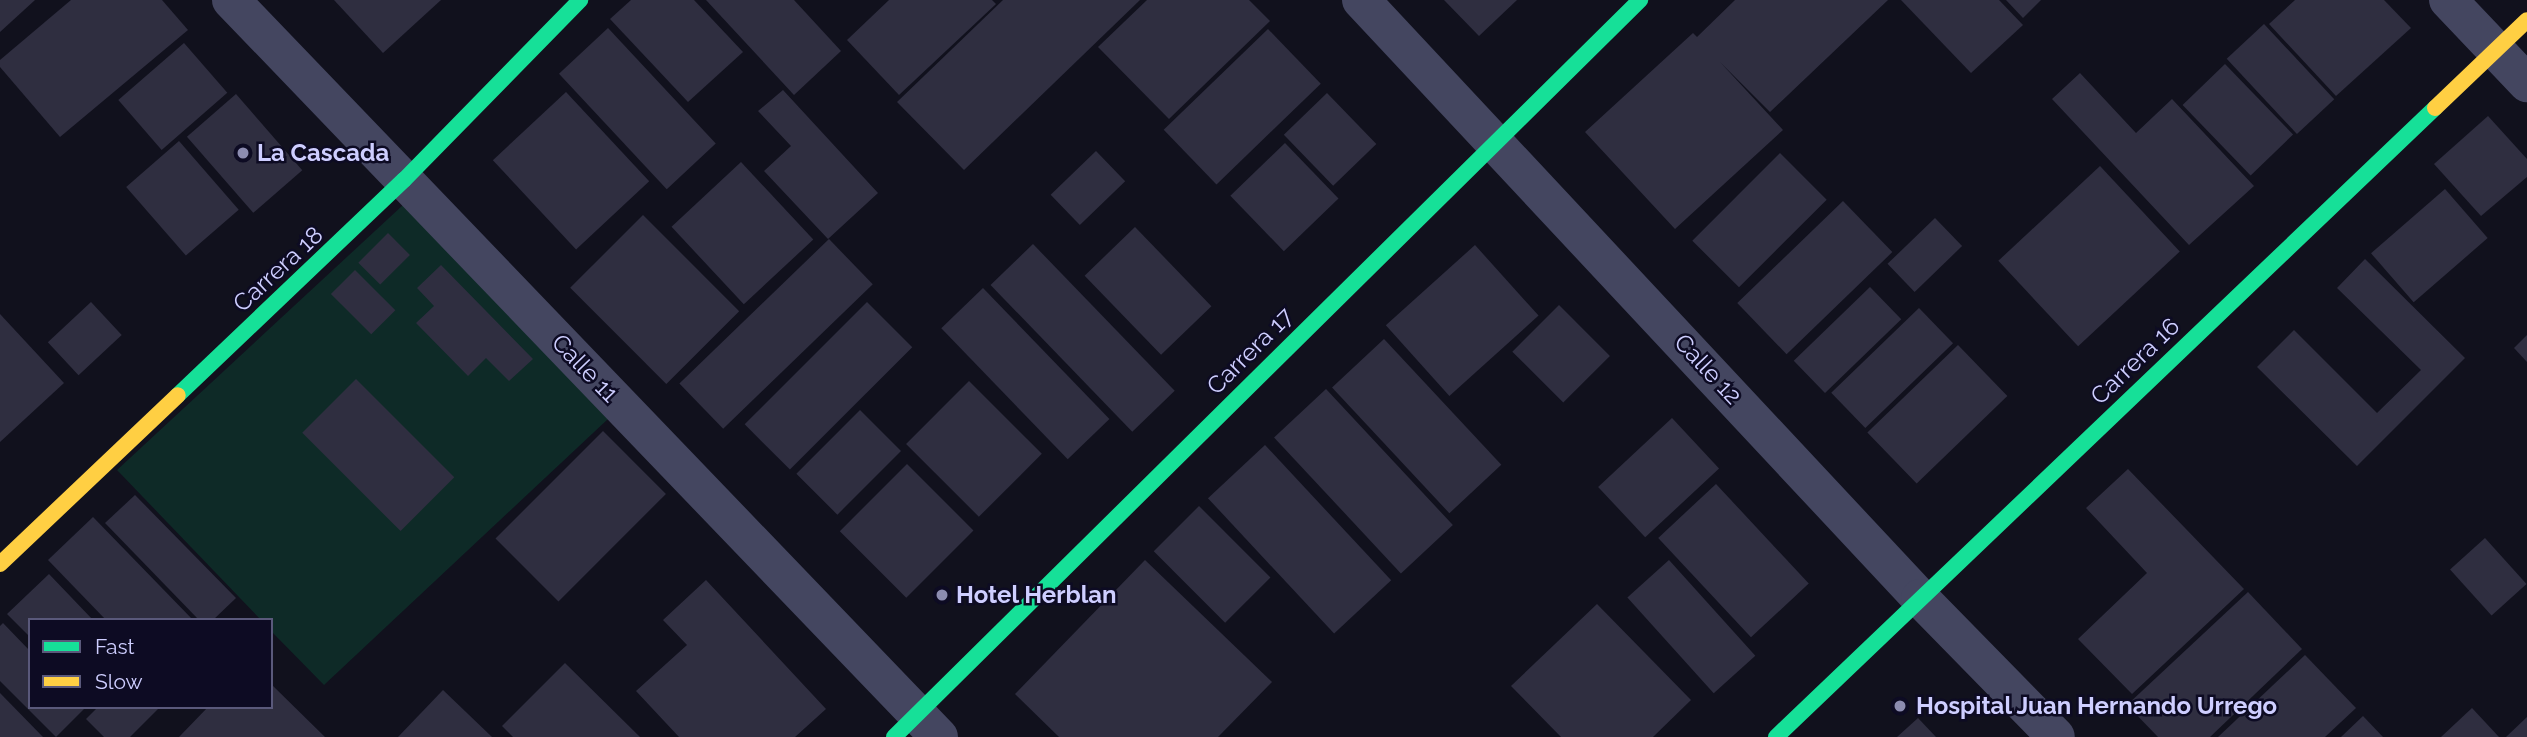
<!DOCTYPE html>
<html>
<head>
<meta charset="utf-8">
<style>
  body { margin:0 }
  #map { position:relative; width:2527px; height:737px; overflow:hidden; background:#11111d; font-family:Raleway,sans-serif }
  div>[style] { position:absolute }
  .green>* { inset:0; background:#0e2a27 }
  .building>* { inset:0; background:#2f2e40; transform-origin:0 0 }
  .street>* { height:38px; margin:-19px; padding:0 19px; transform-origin:19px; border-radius:19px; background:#444660 }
  .fast>* { height:16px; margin:-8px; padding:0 8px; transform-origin:8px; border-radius:8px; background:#16e098 }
  .slow>* { height:16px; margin:-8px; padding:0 8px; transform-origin:8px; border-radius:8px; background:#ffcf43 }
  .dots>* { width:19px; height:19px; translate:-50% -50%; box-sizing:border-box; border:4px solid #0d0b23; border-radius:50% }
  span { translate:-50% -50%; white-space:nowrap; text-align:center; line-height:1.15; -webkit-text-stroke:5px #0d0b23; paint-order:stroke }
  .poi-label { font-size:24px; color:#ceceff; font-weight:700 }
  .left { translate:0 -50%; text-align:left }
  .street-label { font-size:24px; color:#ceceff }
  .legend { position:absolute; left:28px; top:618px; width:245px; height:91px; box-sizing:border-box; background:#0d0b23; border:2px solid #5a597b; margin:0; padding:9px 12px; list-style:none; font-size:21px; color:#ceceff }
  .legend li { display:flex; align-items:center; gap:14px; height:35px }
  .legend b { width:35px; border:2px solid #5a597b }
</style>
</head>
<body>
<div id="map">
  <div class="green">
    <i style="clip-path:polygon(403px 205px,608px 419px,324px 685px,271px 631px,271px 620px,261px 620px,117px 470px)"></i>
  </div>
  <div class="building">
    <i style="clip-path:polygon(0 0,35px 0,0 32px)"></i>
    <i style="clip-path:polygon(71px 0,162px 0,188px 30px,60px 137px,0 67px,0 60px)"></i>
    <i style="clip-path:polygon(334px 0,441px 0,383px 53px)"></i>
    <i style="clip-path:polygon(631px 0,694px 0,743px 52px,688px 102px,610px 19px)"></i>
    <i style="clip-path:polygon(706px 0,794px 0,841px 51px,794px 95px)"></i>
    <i style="clip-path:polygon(889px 0,992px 0,996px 4px,899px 95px,847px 40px)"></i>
    <i style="clip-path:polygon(1003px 0,1140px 0,964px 170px,897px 102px)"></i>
    <i style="clip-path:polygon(1147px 0,1249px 0,1270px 21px,1169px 119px,1098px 47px)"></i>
    <i style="clip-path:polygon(1444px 0,1517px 0,1479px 36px)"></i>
    <i style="clip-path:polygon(1735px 0,1888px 0,1770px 112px,1720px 62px,1783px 130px,1675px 229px,1585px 132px,1693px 33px,1697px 37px)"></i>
    <i style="clip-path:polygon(1901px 0,1999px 0,2023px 25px,1971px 73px)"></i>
    <i style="clip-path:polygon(2006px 0,2041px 0,2023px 18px)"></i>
    <i style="clip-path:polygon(2295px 0,2384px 0,2411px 28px,2336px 96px,2269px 24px)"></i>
    <i style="left:2264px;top:24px;width:103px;height:51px;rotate:47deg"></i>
    <i style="left:608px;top:28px;width:158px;height:67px;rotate:47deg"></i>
    <i style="left:1268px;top:29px;width:76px;height:145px;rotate:46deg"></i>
    <i style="left:184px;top:43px;width:66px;height:87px;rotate:49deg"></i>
    <i style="left:2225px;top:64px;width:98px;height:59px;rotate:46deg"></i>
    <i style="clip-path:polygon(2080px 73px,2136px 133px,2172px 99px,2254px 186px,2189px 245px,2052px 99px)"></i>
    <i style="clip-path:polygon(783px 90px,878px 193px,828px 239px,764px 171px,791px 146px,758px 111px)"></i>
    <i style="left:566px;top:92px;width:122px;height:100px;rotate:47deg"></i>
    <i style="left:1327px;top:93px;width:71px;height:60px;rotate:46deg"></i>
    <i style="left:236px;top:94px;width:101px;height:65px;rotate:49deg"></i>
    <i style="clip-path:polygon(2488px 116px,2527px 159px,2527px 177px,2481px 216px,2434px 164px)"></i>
    <i style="left:179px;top:141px;width:91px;height:70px;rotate:49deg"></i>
    <i style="left:1285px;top:143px;width:77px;height:76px;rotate:46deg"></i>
    <i style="left:1096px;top:151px;width:42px;height:63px;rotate:46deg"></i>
    <i style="left:1780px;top:153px;width:66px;height:124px;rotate:45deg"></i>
    <i style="left:741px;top:162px;width:106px;height:95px;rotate:47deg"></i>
    <i style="left:2100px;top:166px;width:117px;height:139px;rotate:47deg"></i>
    <i style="left:2445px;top:189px;width:65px;height:98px;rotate:49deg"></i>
    <i style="left:1843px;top:201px;width:71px;height:147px;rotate:46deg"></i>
    <i style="left:643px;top:215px;width:136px;height:103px;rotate:45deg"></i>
    <i style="left:1935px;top:218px;width:39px;height:66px;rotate:46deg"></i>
    <i style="left:1135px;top:227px;width:110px;height:70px;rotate:46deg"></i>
    <i style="left:388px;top:233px;width:31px;height:42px;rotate:45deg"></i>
    <i style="left:829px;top:239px;width:63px;height:208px;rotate:46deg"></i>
    <i style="left:1033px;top:244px;width:204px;height:59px;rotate:46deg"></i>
    <i style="left:1475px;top:245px;width:95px;height:120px;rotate:48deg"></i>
    <i style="clip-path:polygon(2365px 259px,2465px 358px,2357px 466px,2257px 367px,2294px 330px,2377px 413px,2421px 370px,2337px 288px)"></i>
    <i style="clip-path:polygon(441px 265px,533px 359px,509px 381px,486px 358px,468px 376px,416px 323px,434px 306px,417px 288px)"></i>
    <i style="left:355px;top:270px;width:57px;height:34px;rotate:45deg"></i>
    <i style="left:1870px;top:287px;width:45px;height:106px;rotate:46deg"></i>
    <i style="left:983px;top:288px;width:182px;height:58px;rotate:46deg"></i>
    <i style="left:91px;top:302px;width:45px;height:59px;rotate:47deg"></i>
    <i style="left:867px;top:302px;width:64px;height:173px;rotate:45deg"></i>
    <i style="left:1559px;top:305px;width:72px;height:66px;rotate:45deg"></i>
    <i style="left:1919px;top:308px;width:49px;height:122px;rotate:46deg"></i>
    <i style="clip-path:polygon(0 314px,64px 383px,0 442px)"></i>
    <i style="clip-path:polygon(2527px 335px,2527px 362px,2514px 348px)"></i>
    <i style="left:1384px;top:339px;width:172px;height:71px;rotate:47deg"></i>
    <i style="left:1958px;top:345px;width:71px;height:126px;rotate:46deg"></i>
    <i style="left:356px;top:379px;width:139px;height:76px;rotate:45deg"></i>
    <i style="left:969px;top:381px;width:103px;height:89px;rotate:45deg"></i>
    <i style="left:1326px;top:389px;width:186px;height:71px;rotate:47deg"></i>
    <i style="left:860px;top:410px;width:58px;height:90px;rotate:45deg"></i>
    <i style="left:1672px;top:418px;width:69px;height:101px;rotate:47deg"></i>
    <i style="left:603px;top:431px;width:89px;height:152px;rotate:45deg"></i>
    <i style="left:1265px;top:445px;width:185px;height:78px;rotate:47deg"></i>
    <i style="left:907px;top:464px;width:94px;height:95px;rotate:45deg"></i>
    <i style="clip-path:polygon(2128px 469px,2244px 589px,2132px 694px,2078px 639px,2147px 573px,2086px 508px)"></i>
    <i style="left:1716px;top:484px;width:136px;height:79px;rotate:47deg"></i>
    <i style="clip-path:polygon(135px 495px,236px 598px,213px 620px,199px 620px,105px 523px)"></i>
    <i style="left:1199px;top:506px;width:101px;height:64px;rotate:45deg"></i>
    <i style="clip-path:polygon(93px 517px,193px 620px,106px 620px,48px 560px)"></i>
    <i style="left:2485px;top:538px;width:62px;height:47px;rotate:48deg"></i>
    <i style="clip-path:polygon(1145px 560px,1272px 682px,1218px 737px,1059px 737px,1015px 694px)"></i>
    <i style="left:1669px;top:560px;width:129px;height:56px;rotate:48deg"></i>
    <i style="clip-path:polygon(49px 574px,93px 620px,30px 620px,30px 637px,7px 614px)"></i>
    <i style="clip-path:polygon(706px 580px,826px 709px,795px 737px,679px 737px,636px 691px,687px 645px,663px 620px)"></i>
    <i style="clip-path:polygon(2248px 592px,2302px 649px,2210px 737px,2158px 737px,2127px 705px)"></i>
    <i style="clip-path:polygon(1597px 604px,1691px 700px,1653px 737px,1561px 737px,1511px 686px)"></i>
    <i style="clip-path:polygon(3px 623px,30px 651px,30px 707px,86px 707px,56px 737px,0 681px,0 626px)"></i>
    <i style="clip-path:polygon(2305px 655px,2356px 708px,2325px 737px,2218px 737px)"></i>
    <i style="clip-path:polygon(565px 663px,640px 737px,513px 737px,502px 726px)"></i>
    <i style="clip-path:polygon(271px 684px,325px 737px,179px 737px,208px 707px,271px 707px)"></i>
    <i style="clip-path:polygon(443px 690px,492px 737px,398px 737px)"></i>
    <i style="clip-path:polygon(0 693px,43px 737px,0 737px)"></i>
    <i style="clip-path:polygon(98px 707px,160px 707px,130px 737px,104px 737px,86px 719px)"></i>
    <i style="clip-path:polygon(2472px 708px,2499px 737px,2441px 737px)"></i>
    <i style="clip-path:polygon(2363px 716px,2383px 737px,2341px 737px)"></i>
    <i style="clip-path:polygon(2527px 717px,2527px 737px,2506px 737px)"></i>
    <i style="clip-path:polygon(1918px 718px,1936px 737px,1897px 737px)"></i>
  </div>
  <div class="street">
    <i style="left:231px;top:0;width:1022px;rotate:46.15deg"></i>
    <i style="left:1361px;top:0;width:819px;rotate:46.93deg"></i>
    <i style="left:1920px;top:598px;width:194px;rotate:45.6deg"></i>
    <i style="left:2448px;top:0;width:115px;rotate:46.4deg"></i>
  </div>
  <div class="fast">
    <i style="left:178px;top:395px;width:312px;rotate:-43.6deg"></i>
    <i style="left:404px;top:180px;width:252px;rotate:-45.6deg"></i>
    <i style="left:894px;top:737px;width:1049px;rotate:-44.65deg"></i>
    <i style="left:1776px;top:737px;width:911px;rotate:-43.67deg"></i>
  </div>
  <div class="slow">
    <i style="left:2435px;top:108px;width:127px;rotate:-43.7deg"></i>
    <i style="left:0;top:564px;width:245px;rotate:-43.5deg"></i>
  </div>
  <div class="dots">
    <i style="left:243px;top:153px;background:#8c8cb0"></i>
    <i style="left:942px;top:595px;background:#8c8cb0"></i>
    <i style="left:1900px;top:706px;background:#8c8cb0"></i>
  </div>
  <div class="poi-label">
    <span class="left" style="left:257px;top:153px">La Cascada</span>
    <span class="left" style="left:956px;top:595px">Hotel Herblan</span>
    <span class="left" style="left:1916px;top:706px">Hospital Juan Hernando Urrego</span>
  </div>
  <div class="street-label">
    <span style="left:278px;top:269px;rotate:-43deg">Carrera 18</span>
    <span style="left:1250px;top:351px;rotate:-45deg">Carrera 17</span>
    <span style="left:2135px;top:361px;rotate:-44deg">Carrera 16</span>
    <span style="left:585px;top:368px;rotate:46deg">Calle 11</span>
    <span style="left:1708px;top:369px;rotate:47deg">Calle 12</span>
  </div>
  <ul class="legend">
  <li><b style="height:9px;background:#16e098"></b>Fast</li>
  <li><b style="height:9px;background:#ffcf43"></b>Slow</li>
  </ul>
</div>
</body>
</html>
